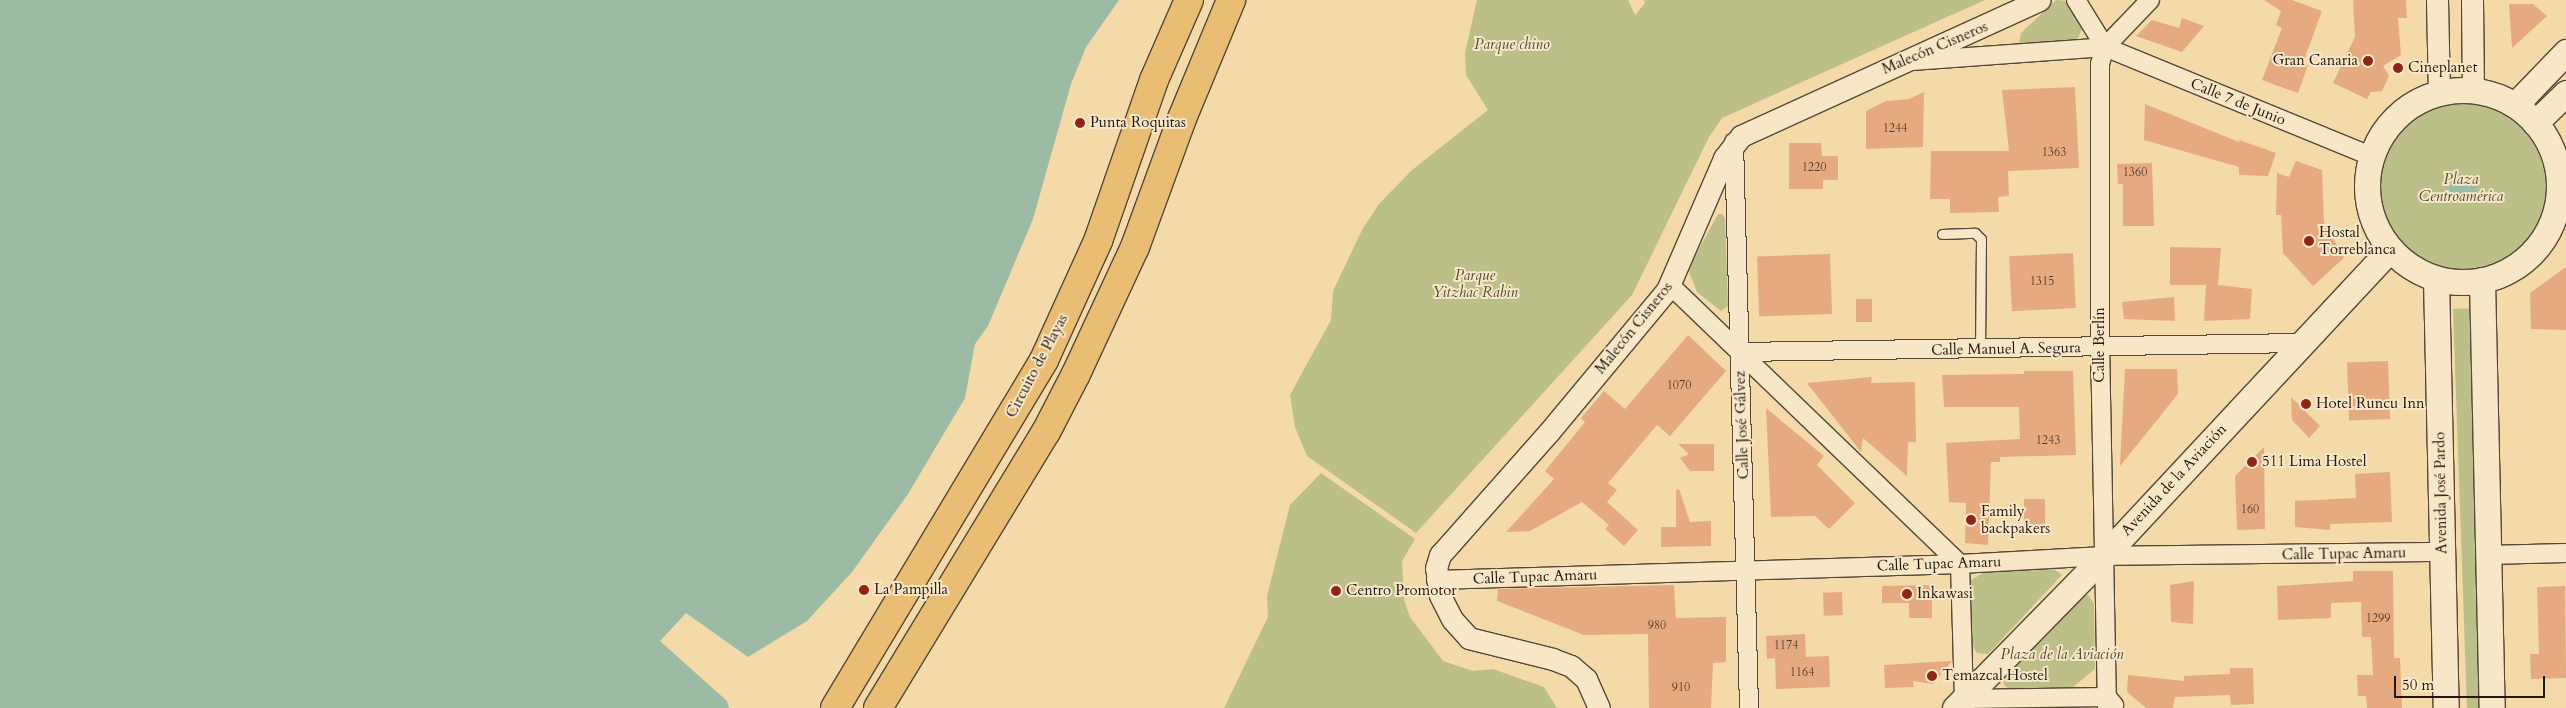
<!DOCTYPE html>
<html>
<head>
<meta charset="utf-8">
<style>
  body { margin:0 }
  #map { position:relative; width:2566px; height:708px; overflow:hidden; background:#f4daa9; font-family:Cardo,serif }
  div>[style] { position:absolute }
  .green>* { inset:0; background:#bcbf87; transform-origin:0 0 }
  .round { border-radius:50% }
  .water>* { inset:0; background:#9cbba5 }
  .building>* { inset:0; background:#e5aa80; transform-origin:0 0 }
  .roads { filter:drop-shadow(1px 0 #564838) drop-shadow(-1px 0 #564838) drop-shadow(0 1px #564838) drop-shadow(0 -1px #564838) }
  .service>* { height:9px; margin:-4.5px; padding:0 4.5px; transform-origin:4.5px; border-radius:4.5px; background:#f8e7c7 }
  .minor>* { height:18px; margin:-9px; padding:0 9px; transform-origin:9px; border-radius:9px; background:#f8e7c7 }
  .tertiary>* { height:21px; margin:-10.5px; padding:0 10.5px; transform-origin:10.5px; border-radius:10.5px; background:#f8e7c7 }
  .secondary>* { height:25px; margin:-12.5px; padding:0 12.5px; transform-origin:12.5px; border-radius:12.5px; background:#f8e7c7 }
  .secondary>.ring { margin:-12.5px; padding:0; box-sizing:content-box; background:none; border:25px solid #f8e7c7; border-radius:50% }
  .trunk>* { height:28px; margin:-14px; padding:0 14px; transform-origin:14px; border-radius:14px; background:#eabd74 }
  .dots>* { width:14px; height:14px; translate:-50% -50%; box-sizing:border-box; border:2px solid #f8e7c7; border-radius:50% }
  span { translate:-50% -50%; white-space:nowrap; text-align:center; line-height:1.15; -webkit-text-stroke:4px #f8e7c7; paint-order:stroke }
  .number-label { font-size:12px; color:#533c2e }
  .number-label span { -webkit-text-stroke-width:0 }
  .park-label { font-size:15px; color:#504935; font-style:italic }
  .street-label { font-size:15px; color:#221712 }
  .poi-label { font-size:15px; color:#221712 }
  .right { translate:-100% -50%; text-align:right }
  .left { translate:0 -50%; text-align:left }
  .scale { position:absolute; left:2394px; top:676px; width:151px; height:22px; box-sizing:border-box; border:2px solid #221712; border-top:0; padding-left:6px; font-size:15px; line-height:18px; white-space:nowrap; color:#221712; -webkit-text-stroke:4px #f8e7c7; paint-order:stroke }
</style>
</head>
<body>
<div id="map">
  <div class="green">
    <i style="clip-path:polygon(1477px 0,1628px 0,1635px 15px,1645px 3px,1644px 0,1985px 0,1722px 118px,1709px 137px,1632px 295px,1416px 533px,1307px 456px,1295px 427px,1290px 395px,1331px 320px,1333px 291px,1362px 230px,1379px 204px,1412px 170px,1488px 110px,1466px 75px,1465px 53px)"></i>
    <i style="clip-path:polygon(2056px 0,2068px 1px,2083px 27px,2078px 38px,2071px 42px,2019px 43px,2021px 33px)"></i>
    <i class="round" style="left:2376px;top:103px;width:170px;height:170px"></i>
    <i style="clip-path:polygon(1718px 214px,1722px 214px,1725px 219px,1728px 306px,1721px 311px,1697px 292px,1688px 269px)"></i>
    <i style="left:2481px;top:308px;width:400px;height:28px;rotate:88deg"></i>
    <i style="clip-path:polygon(1321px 473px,1415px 539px,1402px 561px,1404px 600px,1410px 617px,1443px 661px,1473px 671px,1493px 669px,1544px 687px,1557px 708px,1224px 708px,1268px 617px,1267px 596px,1290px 505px)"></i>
    <i style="clip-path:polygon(2054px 569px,2062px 575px,1988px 654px,1977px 653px,1970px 641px,1967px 589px,1970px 581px,1986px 571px)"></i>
    <i style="clip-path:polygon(2079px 592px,2089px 596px,2094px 604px,2095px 669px,2073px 687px,2011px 690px,2005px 686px,2001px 678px)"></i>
  </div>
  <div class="water">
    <i style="clip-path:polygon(0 0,1119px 0,1086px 47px,1071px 84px,1033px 219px,988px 326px,975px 344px,965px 398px,908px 494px,852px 572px,807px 621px,748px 657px,686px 613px,660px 641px,727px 701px,729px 708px,0 708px)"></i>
    <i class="round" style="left:2449px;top:175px;width:28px;height:28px"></i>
  </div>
  <div class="building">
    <i style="clip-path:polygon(2264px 0,2292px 0,2322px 11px,2303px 63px,2308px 65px,2298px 93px,2262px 80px,2282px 28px,2276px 25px,2281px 11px)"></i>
    <i style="clip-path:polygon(2353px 0,2406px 0,2407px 18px,2398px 18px,2401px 55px,2383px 66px,2389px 76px,2382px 91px,2371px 92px,2367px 99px,2333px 83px,2355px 37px)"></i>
    <i style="clip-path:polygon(2509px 4px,2533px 4px,2547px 16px,2512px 48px)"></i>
    <i style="clip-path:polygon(2182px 18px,2204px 26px,2182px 52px,2136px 36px,2152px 20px,2179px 28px)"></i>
    <i style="clip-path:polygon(2075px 87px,2079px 168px,2008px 171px,2009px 196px,1998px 197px,1999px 212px,1950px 213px,1950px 199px,1930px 199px,1931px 151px,2009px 151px,2002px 90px)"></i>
    <i style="clip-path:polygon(1924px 92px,1923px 147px,1866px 149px,1866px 111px,1886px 101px,1909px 99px)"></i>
    <i style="clip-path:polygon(2145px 104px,2239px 142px,2239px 140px,2276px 153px,2268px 176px,2239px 175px,2239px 167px,2144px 140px)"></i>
    <i style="clip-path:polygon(1789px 143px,1821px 143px,1822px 156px,1838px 156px,1838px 180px,1823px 180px,1823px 189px,1789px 189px)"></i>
    <i style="clip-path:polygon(2296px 161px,2322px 170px,2324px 222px,2344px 258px,2313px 286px,2283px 253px,2281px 215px,2276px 215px,2277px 173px,2289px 177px)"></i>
    <i style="clip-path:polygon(2152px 163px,2154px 226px,2123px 226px,2123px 184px,2118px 184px,2117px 164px)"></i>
    <i style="clip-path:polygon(2170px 247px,2221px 248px,2218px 285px,2252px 289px,2250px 319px,2204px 321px,2206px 285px,2170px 285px)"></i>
    <i style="left:2073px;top:253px;width:55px;height:64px;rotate:87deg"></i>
    <i style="left:1830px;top:254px;width:60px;height:73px;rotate:88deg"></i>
    <i style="clip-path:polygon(2566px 267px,2566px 330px,2531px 329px,2530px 293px)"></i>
    <i style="clip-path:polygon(2174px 297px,2175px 321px,2124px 319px,2122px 302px)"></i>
    <i style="left:1872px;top:299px;width:23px;height:16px;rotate:90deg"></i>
    <i style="clip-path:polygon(1688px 335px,1726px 371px,1670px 436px,1657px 425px,1608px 483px,1617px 490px,1607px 502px,1638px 530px,1624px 546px,1605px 529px,1609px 525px,1582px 502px,1530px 531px,1506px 532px,1554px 479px,1545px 471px,1585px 422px,1581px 418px,1604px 391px,1625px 409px)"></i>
    <i style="left:2388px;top:361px;width:58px;height:41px;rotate:88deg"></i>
    <i style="clip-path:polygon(2125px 369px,2177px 369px,2178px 394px,2120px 466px)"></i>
    <i style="clip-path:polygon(2024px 371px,2073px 371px,2076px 455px,2000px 457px,2000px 462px,1991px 462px,1988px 545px,1965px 543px,1966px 503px,1949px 502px,1946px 443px,2020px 439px,2019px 407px,1944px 407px,1942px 375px,2024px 374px)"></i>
    <i style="clip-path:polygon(1872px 377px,1871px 383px,1915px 382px,1916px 442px,1908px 442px,1907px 476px,1863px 438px,1861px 452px,1807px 383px)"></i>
    <i style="clip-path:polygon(2291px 397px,2320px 426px,2309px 438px,2292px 420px)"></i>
    <i style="clip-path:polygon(1766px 408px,1824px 456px,1817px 465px,1855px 503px,1829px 529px,1815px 516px,1771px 517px)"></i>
    <i style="clip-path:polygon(1678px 444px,1714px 444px,1714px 471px,1690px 471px,1680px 458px,1689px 454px)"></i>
    <i style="clip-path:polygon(2264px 447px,2265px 529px,2237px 530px,2235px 476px)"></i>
    <i style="clip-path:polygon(2390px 472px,2392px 522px,2330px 524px,2330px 530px,2295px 527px,2295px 501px,2356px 498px,2355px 474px)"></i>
    <i style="clip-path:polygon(1679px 489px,1690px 522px,1711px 521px,1711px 546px,1661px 547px,1661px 527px,1676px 527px,1676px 490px)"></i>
    <i style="left:2045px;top:499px;width:28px;height:21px;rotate:90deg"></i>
    <i style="clip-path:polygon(2353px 571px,2393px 571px,2394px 658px,2400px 658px,2402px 708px,2367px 708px,2366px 696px,2358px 696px,2357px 675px,2373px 675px,2371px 637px,2362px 637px,2361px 602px,2331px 603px,2331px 618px,2278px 620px,2277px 586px,2353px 581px)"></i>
    <i style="clip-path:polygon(2194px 581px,2193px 624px,2171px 622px,2170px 585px)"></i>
    <i style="clip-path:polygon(1674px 585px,1676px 618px,1726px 617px,1726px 662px,1713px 663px,1711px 708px,1649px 708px,1648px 634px,1584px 635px,1497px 601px,1498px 589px)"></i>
    <i style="clip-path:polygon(1932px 585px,1932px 618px,1909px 618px,1909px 603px,1882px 603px,1882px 586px)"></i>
    <i style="clip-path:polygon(2565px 586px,2566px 678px,2531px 679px,2530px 654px,2539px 654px,2537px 587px)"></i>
    <i style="left:1842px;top:592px;width:23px;height:19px;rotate:88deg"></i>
    <i style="clip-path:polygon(1805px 634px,1806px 657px,1829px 656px,1830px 687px,1776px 689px,1775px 658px,1767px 659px,1766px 636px)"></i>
    <i style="clip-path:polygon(1952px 661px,1933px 684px,1913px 681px,1914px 687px,1885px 688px,1884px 665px)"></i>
    <i style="clip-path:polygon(2230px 668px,2253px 668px,2254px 704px,2231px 705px,2230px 695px,2175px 697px,2173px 708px,2146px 708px,2127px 692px,2128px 675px,2184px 681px,2184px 676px,2230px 674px)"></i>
  </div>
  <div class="roads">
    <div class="service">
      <i style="left:1942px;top:234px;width:33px;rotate:-2deg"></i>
      <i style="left:1975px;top:233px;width:8px;rotate:45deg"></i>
      <i style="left:1981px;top:239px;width:111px;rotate:90.5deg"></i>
    </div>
    <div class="minor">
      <i style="left:2076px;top:0;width:55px;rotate:58.3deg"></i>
      <i style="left:1912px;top:61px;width:194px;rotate:-4.1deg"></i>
      <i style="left:2105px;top:47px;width:287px;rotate:22.3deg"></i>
      <i style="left:1734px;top:142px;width:566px;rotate:88.48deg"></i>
      <i style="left:1670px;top:285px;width:402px;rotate:43.9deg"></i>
      <i style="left:1960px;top:564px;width:135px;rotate:88.3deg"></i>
      <i style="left:1964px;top:699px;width:143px;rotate:-0.8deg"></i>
      <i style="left:2107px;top:697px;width:11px;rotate:49deg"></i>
      <i style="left:1740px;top:352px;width:561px;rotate:-0.92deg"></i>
      <i style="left:2488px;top:555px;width:78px;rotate:-1.5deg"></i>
      <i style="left:1436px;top:580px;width:524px;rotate:-1.75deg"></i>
      <i style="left:1960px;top:564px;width:144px;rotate:-3.2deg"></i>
      <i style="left:2104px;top:556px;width:338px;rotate:-0.7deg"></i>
      <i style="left:2107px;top:708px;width:360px;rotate:-91.1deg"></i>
      <i style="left:2100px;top:348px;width:284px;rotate:-90deg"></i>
      <i style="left:2100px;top:64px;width:18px;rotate:-74deg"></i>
      <i style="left:2105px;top:47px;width:65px;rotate:-46.2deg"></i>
    </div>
    <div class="tertiary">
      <i style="left:2437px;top:0;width:92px;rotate:88.8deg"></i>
      <i style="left:2472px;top:0;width:90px;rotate:89.4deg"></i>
      <i style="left:1599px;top:708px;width:32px;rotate:-114deg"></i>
      <i style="left:1586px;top:679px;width:20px;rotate:-139deg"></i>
      <i style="left:1571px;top:666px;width:19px;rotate:-159deg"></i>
      <i style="left:1553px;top:659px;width:87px;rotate:-166deg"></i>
      <i style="left:1469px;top:638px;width:25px;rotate:-132deg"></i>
      <i style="left:1452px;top:619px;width:27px;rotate:-117deg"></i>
      <i style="left:1440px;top:595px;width:27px;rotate:-98deg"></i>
      <i style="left:1436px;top:568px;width:14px;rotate:-73deg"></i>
      <i style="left:1440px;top:555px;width:164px;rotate:-48.5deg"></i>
      <i style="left:1549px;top:432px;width:185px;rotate:-50.3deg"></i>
      <i style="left:1667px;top:290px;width:144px;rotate:-66.6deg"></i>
      <i style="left:1724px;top:158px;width:28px;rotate:-52deg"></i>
      <i style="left:1741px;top:136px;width:328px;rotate:-24.5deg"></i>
    </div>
    <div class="secondary">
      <i class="ring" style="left:2367px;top:90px;width:167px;height:167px"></i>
      <i style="left:2515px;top:105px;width:74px;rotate:-46.1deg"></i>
      <i style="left:2535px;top:123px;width:43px;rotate:-44.1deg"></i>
      <i style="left:2436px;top:279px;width:429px;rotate:88.7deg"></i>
      <i style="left:2482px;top:280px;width:428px;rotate:88.7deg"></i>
      <i style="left:1955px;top:708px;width:213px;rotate:-45.6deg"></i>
      <i style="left:2104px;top:556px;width:420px;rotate:-47deg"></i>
    </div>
    <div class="trunk">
      <i style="left:835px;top:708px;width:406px;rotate:-59deg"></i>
      <i style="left:1044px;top:360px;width:131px;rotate:-65.6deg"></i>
      <i style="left:1098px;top:241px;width:170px;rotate:-70.8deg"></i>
      <i style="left:1154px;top:80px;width:87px;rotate:-66.4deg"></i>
      <i style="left:878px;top:708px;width:323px;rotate:-58.7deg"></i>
      <i style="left:1046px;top:432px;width:65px;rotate:-62.7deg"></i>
      <i style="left:1076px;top:374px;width:140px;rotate:-65.1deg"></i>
      <i style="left:1135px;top:247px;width:134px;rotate:-69.9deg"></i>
      <i style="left:1181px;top:121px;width:131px;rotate:-67.5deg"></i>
    </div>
  </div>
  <div class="dots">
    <i style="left:2368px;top:61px;background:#8f2418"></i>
    <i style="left:2398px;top:68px;background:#8f2418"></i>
    <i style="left:1080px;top:123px;background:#8f2418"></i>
    <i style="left:2309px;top:241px;background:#8f2418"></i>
    <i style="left:2306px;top:404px;background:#8f2418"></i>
    <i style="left:2252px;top:462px;background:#8f2418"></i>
    <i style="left:1971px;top:520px;background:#8f2418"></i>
    <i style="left:864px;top:590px;background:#8f2418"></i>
    <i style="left:1336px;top:591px;background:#8f2418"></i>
    <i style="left:1907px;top:594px;background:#8f2418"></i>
    <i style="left:1932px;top:676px;background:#8f2418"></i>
  </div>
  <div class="number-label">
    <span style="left:1895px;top:129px">1244</span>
    <span style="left:2054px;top:153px">1363</span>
    <span style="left:1814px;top:168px">1220</span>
    <span style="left:2135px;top:173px">1360</span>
    <span style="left:2042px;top:282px">1315</span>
    <span style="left:1679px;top:386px">1070</span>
    <span style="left:2048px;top:441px">1243</span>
    <span style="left:2250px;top:510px">160</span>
    <span style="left:2378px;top:619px">1299</span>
    <span style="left:1657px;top:626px">980</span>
    <span style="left:1786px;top:646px">1174</span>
    <span style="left:1802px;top:673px">1164</span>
    <span style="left:1681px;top:688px">910</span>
  </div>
  <div class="park-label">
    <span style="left:1512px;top:45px">Parque chino</span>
    <span style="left:2461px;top:188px">Plaza<br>Centroamérica</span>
    <span style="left:1475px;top:284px">Parque<br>Yitzhac Rabin</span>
    <span style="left:2062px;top:655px">Plaza de la Aviación</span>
  </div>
  <div class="street-label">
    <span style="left:1935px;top:48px;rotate:-23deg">Malecón Cisneros</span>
    <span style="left:2238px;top:102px;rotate:22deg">Calle 7 de Junio</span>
    <span style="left:1634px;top:328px;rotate:-51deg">Malecón Cisneros</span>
    <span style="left:2100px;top:345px;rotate:-90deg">Calle Berlín</span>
    <span style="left:2006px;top:349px;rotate:-1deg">Calle Manuel A. Segura</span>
    <span style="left:1037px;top:366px;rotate:-62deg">Circuito de Playas</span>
    <span style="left:1742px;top:425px;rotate:-92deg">Calle José Gálvez</span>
    <span style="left:2174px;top:480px;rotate:-47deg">Avenida de la Aviación</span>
    <span style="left:2441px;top:493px;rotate:-91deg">Avenida José Pardo</span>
    <span style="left:2344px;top:554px;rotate:-1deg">Calle Tupac Amaru</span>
    <span style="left:1939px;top:564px;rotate:-2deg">Calle Tupac Amaru</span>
    <span style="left:1535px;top:577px;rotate:-2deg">Calle Tupac Amaru</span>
  </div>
  <div class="poi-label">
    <span class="right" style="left:2358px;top:61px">Gran Canaria</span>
    <span class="left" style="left:2408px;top:68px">Cineplanet</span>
    <span class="left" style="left:1090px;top:123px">Punta Roquitas</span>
    <span class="left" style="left:2319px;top:241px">Hostal<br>Torreblanca</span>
    <span class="left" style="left:2316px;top:404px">Hotel Runcu Inn</span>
    <span class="left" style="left:2262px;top:462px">511 Lima Hostel</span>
    <span class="left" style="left:1981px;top:520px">Family<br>backpakers</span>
    <span class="left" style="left:874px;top:590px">La Pampilla</span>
    <span class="left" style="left:1346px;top:591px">Centro Promotor</span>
    <span class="left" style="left:1917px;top:594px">Inkawasi</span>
    <span class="left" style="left:1942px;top:676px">Temazcal Hostel</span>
  </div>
  <div class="scale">50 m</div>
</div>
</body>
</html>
